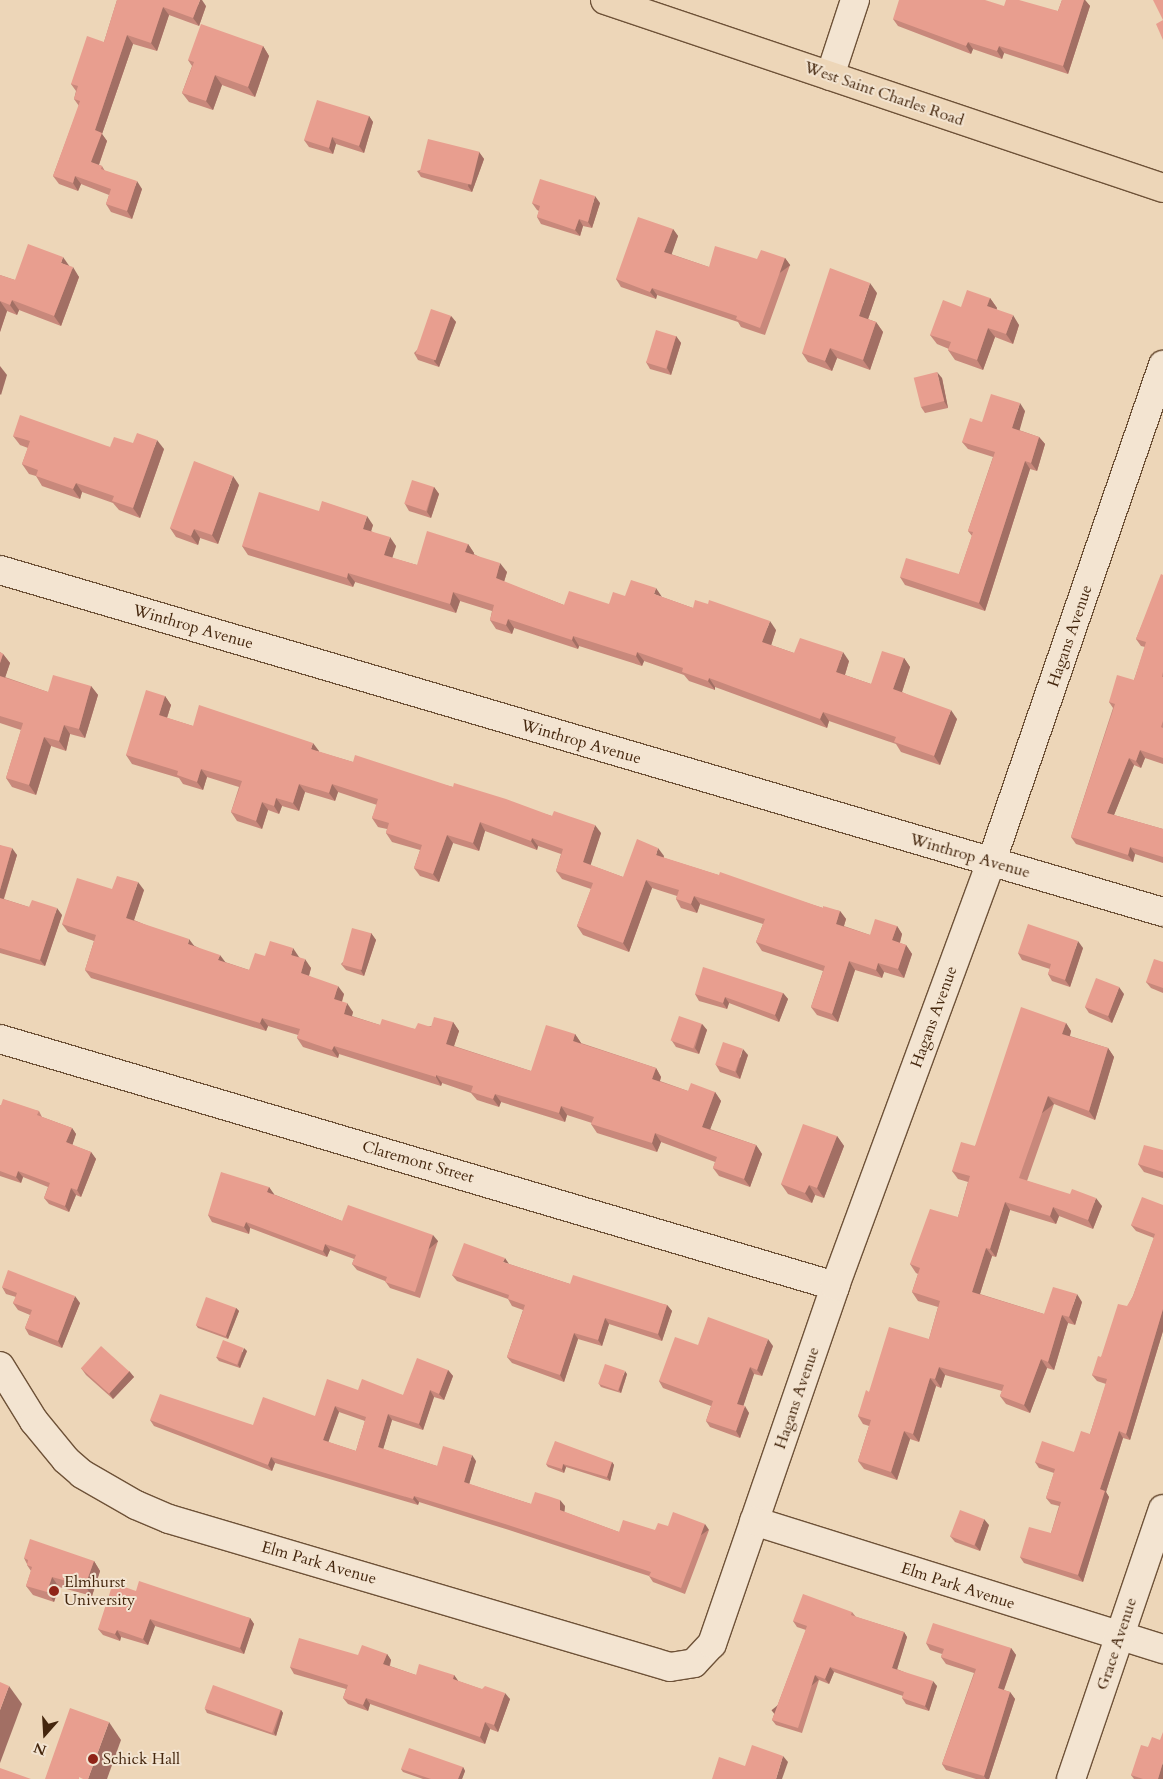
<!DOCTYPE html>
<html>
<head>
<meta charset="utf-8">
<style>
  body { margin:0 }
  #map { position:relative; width:1163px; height:1779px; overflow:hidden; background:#edd6b8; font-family:Cardo,serif }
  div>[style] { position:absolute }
  .roads { filter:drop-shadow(1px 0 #6e5238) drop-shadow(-1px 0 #6e5238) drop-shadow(0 1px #6e5238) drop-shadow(0 -1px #6e5238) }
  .minor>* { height:28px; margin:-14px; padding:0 14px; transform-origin:14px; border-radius:14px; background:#f3e4d1 }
  .major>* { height:28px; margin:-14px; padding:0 14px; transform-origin:14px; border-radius:14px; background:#edd6b8 }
  .wall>* { inset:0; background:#c8887b }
  .shaded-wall>* { inset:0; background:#a26f64; transform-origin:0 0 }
  .building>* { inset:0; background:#e89e8f; transform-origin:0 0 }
  .dots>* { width:14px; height:14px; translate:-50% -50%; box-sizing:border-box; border:2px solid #f3e4d1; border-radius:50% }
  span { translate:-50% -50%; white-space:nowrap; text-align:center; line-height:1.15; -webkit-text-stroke:4px #f3e4d1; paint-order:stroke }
  .street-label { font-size:16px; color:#44260d }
  .poi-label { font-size:16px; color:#44260d }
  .left { translate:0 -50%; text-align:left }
  .north { position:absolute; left:20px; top:1709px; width:50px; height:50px; -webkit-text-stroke:4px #f3e4d1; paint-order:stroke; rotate:199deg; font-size:14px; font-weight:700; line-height:20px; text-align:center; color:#44260d }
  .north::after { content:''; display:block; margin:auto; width:18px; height:22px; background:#44260d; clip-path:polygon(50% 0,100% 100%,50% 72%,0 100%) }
</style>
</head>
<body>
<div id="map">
  <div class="roads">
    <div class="minor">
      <i style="left:830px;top:76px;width:80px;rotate:-71.8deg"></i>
      <i style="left:0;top:570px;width:1212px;rotate:16.39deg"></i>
      <i style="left:0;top:1039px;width:871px;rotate:16.48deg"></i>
      <i style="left:0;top:1366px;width:65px;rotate:58.3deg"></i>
      <i style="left:34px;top:1421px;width:50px;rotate:50.6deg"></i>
      <i style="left:66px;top:1460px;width:21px;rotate:41deg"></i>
      <i style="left:82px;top:1474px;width:62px;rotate:29.9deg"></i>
      <i style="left:136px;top:1505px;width:36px;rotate:23deg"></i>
      <i style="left:169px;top:1519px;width:522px;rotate:16.46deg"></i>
      <i style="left:670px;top:1667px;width:24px;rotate:-9deg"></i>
      <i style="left:694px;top:1663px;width:26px;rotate:-47deg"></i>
      <i style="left:712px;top:1644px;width:379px;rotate:-71deg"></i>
      <i style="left:835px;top:1286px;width:451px;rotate:-69.8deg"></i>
      <i style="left:991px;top:863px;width:527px;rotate:-70.95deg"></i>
      <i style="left:754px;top:1521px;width:429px;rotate:17.4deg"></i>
      <i style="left:1071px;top:1779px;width:285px;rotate:-71.2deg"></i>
    </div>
    <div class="major">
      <i style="left:605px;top:0;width:589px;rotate:18.62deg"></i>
    </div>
  </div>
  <div class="wall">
    <i style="clip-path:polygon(117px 0,206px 6px,199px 26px,169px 15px,157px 51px,133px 44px,102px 134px,107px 141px,99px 165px,102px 166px,105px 171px,142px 189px,132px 219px,111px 212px,106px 204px,109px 195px,81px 184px,78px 191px,59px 184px,53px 176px,79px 106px,74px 99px,76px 91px,71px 84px,104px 42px)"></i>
    <i style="clip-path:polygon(1062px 0,1085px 0,1090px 6px,1068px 74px,1004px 53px,1002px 59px,973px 49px,971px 54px,898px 26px,893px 19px,1004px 6px,1058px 11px)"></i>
    <i style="clip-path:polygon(263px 46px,269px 56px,255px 97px,222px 85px,213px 110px,189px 102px,182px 93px,192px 66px,188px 60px)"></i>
    <i style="clip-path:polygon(369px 116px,373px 122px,364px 153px,336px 144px,333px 154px,309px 147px,304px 140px)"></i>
    <i style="clip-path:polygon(479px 152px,484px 159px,472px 192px,421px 177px,417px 171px)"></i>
    <i style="clip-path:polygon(532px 203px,600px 203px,592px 228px,583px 226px,580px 236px,541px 224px,537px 217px,539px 211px,537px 210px)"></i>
    <i style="clip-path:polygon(673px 229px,678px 236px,671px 254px,709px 267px,757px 259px,785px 258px,790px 265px,765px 335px,741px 327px,738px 322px,657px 295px,656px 299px,621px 287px,616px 279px)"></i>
    <i style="clip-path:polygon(69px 266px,79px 277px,61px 326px,19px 310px,17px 315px,7px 311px,0 332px,0 275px,15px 280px)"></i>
    <i style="clip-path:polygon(877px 293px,868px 319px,876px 322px,883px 332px,870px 370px,837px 358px,832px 371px,808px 362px,802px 353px)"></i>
    <i style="clip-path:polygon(990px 298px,997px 308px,996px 309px,1019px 325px,1013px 344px,995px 337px,983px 370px,955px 360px,948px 350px,949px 349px,937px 344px,930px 335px)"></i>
    <i style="clip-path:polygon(451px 316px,456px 322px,439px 367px,418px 360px,414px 353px)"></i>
    <i style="clip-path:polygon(676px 336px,681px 343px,671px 375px,650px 369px,646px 362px)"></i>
    <i style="clip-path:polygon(942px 378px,948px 408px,925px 413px,921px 407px)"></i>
    <i style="clip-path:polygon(1025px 411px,1019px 430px,1039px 437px,1045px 444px,1037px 471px,1030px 469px,985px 611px,905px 585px,900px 577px,959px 574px,972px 536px,968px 531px,993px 457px,968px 449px,962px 442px,982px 422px)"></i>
    <i style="clip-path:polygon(13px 436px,110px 447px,133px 443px,164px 449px,140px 518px,119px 510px,113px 503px,82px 492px,80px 499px,42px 486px,36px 476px,29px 474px,22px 464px,28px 448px,20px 445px)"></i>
    <i style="clip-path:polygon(239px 485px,218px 544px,200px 538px,198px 545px,176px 537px,170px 528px)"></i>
    <i style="clip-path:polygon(434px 487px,439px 494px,431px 518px,409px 511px,405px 504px)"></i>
    <i style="clip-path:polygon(319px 511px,373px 525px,371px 531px,396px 546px,392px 558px,417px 565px,468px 544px,474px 553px,474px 554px,507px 572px,504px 582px,564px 605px,609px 604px,625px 596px,662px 597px,693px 608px,776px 630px,771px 645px,794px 653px,849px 661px,845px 675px,871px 684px,904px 658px,910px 667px,902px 692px,957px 719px,940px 765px,901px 752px,896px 744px,829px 721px,827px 728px,715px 687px,715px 690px,689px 681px,684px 675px,644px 661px,642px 666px,579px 646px,578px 649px,514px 628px,512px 634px,496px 629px,490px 620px,492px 611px,460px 601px,456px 613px,355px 582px,353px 587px,248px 555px,242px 546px)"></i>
    <i style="clip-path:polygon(1163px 575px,1163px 764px,1145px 758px,1141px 768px,1134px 765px,1114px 815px,1163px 829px,1163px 863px,1135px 854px,1133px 862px,1076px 844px,1071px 837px,1113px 708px,1109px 702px,1134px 680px,1145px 647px,1141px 646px,1136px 639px)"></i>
    <i style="clip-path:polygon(0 652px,3px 654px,10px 663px,5px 677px,48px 692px,91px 686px,98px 695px,85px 738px,70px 734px,66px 751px,51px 746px,36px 795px,12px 787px,6px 778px,21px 730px,0 723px)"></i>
    <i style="clip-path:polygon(165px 696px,171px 705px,167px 718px,193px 726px,319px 751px,319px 752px,353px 762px,453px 787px,552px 816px,601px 833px,590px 865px,623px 877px,664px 856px,664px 858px,823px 908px,840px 911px,846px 919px,844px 926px,870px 935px,897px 926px,902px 934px,900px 943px,906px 945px,912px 954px,904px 978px,884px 972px,882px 978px,855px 970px,838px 1022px,817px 1015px,811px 1007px,823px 971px,762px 951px,756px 942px,763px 924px,700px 904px,697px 913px,681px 908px,676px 899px,677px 896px,652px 888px,629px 952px,583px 935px,577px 926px,591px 889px,562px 879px,556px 871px,561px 854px,538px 846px,537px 850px,485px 831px,479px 851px,453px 843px,439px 882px,420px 876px,414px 868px,420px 850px,392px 842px,386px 833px,387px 829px,378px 827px,372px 818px,377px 805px,338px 792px,335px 801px,305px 792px,299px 811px,282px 806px,279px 814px,268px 810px,262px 829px,237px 821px,231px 812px,239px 787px,207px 777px,203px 790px,183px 784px,179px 778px,132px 764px,126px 755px)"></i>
    <i style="clip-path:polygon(0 845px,17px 855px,4px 899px,29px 907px,62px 915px,45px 966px,0 953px)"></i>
    <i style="clip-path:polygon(112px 889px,144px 890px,134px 920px,195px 946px,225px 962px,249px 970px,265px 956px,299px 957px,311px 968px,309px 976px,344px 994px,342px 1002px,353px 1012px,352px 1016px,380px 1025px,415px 1029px,453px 1022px,459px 1031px,454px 1046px,531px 1071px,575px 1034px,581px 1043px,656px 1068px,661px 1077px,660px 1081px,688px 1091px,715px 1092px,721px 1101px,710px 1129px,756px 1145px,762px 1154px,750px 1187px,719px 1176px,713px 1168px,715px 1162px,661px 1142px,657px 1152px,597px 1133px,591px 1124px,592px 1123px,567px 1115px,565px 1122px,501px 1102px,499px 1107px,477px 1100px,471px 1093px,442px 1083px,441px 1086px,339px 1054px,338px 1058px,303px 1047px,297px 1038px,298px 1035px,268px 1026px,266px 1031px,91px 978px,85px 970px,94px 941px,68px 932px,62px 924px)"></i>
    <i style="clip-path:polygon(371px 933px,376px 940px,364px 976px,346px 970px,341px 964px)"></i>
    <i style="clip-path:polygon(1083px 948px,1070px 987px,1052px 981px,1048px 974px,1050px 969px,1022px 960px,1018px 953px)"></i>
    <i style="clip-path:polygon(1163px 962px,1163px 993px,1151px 988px,1146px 982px)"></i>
    <i style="clip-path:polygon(783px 993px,788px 999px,779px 1022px,729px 1003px,727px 1009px,699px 1001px,695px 994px)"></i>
    <i style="clip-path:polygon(1124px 994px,1112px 1023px,1089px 1013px,1085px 1007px)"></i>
    <i style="clip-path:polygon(1066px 1023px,1071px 1031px,1070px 1036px,1108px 1048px,1114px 1057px,1095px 1120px,1054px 1104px,1027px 1181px,1102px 1206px,1093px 1229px,1059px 1216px,1056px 1224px,1010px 1210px,996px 1257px,992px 1256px,980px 1294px,1044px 1314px,1082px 1302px,1075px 1325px,1068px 1323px,1054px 1370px,1047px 1368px,1030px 1413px,1006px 1404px,1000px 1396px,1002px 1391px,945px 1375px,941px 1388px,936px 1386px,919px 1442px,910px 1439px,897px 1480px,864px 1469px,858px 1461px,869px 1426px,863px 1424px,858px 1416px,869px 1392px,929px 1339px,938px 1307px,918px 1301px,912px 1292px,918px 1274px,916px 1273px,910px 1264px,958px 1217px,968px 1182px,958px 1179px,952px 1171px,975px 1146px)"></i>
    <i style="clip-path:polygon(702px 1024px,707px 1030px,699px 1054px,676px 1047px,672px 1041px)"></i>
    <i style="clip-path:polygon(748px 1055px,740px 1079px,720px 1072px,716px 1065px)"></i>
    <i style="clip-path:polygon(0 1105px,39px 1111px,42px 1117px,72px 1128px,76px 1134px,72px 1145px,91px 1152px,96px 1159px,81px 1197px,76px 1195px,69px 1212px,49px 1204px,44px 1198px,48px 1187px,23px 1177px,21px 1183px,0 1176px)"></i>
    <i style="clip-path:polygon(837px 1136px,844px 1146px,824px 1198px,815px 1195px,812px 1203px,788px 1194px,781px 1184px)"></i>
    <i style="clip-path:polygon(1163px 1150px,1163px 1178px,1144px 1172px,1138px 1164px)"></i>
    <i style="clip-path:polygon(269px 1187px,273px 1194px,342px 1221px,438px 1241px,420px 1298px,390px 1288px,385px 1281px,357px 1270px,352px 1264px,354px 1259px,330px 1250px,327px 1257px,250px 1228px,249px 1234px,212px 1222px,208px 1215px)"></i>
    <i style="clip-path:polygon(1163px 1205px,1163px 1331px,1130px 1440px,1123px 1438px,1106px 1492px,1109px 1497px,1083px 1582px,1024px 1563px,1020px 1557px,1051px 1533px,1059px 1506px,1051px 1504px,1046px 1498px,1054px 1473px,1039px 1468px,1035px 1462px,1074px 1452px,1090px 1434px,1106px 1384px,1097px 1381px,1092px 1375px,1133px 1296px,1154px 1238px,1136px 1231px,1131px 1225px)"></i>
    <i style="clip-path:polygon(509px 1264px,570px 1284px,667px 1305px,672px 1311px,662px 1341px,609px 1324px,602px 1346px,578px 1339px,564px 1382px,512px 1363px,507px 1357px,523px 1310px,512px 1306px,508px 1299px,457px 1281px,452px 1275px)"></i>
    <i style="clip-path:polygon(2px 1287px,80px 1303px,62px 1348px,29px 1335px,25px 1328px,30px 1315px,18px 1310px,13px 1303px,16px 1297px,6px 1294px)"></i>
    <i style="clip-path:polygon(236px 1308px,239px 1311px,228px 1339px,198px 1328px,196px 1325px)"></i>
    <i style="clip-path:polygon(698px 1345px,773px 1346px,762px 1376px,754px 1374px,743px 1406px,749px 1413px,740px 1438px,710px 1427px,706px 1421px,711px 1406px,663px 1388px,659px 1381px)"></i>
    <i style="clip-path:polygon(247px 1351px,240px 1368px,219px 1361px,216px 1357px)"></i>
    <i style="clip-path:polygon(81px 1368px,129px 1371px,134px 1377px,113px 1399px,86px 1375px)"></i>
    <i style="clip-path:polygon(evenodd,448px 1370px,453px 1376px,444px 1400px,434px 1397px,423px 1430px,392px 1420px,383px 1449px,437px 1466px,476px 1461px,469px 1484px,531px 1504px,565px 1506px,564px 1512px,619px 1532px,655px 1530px,668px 1526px,709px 1530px,685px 1594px,653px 1582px,649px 1576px,509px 1530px,419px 1502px,418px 1505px,275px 1463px,272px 1471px,154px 1426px,150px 1420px,253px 1425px,315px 1416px,358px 1390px,403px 1395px,448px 1370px,339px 1412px,365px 1421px,356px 1451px,328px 1442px,339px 1412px)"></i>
    <i style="clip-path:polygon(627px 1374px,621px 1393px,601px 1387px,599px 1384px)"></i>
    <i style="clip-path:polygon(612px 1462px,614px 1465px,610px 1481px,566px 1467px,564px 1473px,548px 1467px,546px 1464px)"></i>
    <i style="clip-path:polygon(989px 1525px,980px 1551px,955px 1542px,950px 1536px)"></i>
    <i style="clip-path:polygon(24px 1558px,94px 1561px,100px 1571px,92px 1596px,59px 1587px,54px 1602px,33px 1595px,26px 1586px,31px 1571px,27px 1565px,27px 1564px)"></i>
    <i style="clip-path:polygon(136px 1591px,250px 1618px,254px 1624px,244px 1654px,155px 1626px,148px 1645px,121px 1637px,120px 1641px,103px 1635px,98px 1629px)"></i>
    <i style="clip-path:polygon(852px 1612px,856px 1617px,904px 1632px,907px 1637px,897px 1669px,937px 1686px,929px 1711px,906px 1704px,902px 1698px,903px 1696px,834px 1672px,829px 1684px,819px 1680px,802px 1733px,776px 1725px,772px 1720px,806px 1630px,797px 1627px,793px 1621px)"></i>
    <i style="clip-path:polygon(926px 1643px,1011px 1648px,1016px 1655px,1004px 1690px,1010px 1692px,1015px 1699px,989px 1779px,976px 1779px,946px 1770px,942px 1764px,974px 1673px,946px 1664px,941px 1657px,942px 1654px,930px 1650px)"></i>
    <i style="clip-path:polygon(387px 1654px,391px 1660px,390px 1666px,416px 1675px,454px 1675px,458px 1681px,510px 1699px,498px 1732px,490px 1729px,485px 1744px,370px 1704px,368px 1711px,348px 1704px,343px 1698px,346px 1689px,294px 1674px,290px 1667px,358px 1655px)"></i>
    <i style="clip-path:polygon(205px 1709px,281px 1710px,283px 1713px,276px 1736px,207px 1713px)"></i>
    <i style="clip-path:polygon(1160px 1740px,1163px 1779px,1134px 1779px,1131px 1775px,1148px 1747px)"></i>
    <i style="clip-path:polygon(463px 1767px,465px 1771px,462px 1779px,423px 1779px,403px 1772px,401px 1769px)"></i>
  </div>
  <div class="shaded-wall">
    <i style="clip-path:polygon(200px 0,202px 0,206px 6px,199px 26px,193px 18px)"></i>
    <i style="clip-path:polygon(1084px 0,1085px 0,1090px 6px,1068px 74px,1063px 66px)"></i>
    <i style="clip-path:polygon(163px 7px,169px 15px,157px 51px,151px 43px)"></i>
    <i style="clip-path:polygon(127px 35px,133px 44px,102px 134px,107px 141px,97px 170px,91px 162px,95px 130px)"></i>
    <i style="clip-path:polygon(968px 42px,973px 49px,971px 54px,966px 46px)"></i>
    <i style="clip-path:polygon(263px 46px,269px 56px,255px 97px,248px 87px)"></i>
    <i style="clip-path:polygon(999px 46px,1004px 53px,1002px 59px,997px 51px)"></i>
    <i style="clip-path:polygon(215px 75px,222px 85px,213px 110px,206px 101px)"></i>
    <i style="clip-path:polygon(369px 116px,373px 122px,364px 153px,359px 146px)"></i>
    <i style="clip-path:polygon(332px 137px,336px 144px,333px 154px,329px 148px)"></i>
    <i style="clip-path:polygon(479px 152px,484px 159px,472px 192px,468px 186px)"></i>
    <i style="clip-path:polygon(75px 176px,81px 184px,78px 191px,73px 183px)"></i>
    <i style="clip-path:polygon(137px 181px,142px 189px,132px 219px,127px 211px)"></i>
    <i style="clip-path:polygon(595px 196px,600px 203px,592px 228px,588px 222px)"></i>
    <i style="clip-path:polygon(579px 219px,583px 226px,580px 236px,575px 230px)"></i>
    <i style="clip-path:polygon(673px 229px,678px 236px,670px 259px,664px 252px)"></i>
    <i style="clip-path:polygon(63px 257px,70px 267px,61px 263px)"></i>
    <i style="left:785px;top:258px;width:9px;height:74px;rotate:54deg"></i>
    <i style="clip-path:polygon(73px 267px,79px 277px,61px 326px,54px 316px)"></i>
    <i style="clip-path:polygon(870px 283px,877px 293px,866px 325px,859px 316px)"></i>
    <i style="clip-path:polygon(652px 288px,657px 295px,656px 299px,650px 292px)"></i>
    <i style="clip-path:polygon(990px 298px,997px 308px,994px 316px,987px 306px)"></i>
    <i style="clip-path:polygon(12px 300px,19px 310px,17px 315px,10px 305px)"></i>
    <i style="clip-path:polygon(0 301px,7px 311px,0 332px)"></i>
    <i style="clip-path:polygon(1013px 315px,1019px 325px,1013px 344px,1006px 334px)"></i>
    <i style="clip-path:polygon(451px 316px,456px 322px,439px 367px,434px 361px)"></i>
    <i style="clip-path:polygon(876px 322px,883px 332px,870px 370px,863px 360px)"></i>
    <i style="clip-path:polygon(988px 328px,995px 337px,983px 370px,977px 360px)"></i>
    <i style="clip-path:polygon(676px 336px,681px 343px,671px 375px,667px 368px)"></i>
    <i style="clip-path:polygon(830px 348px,837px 358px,832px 371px,825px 361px)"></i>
    <i style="clip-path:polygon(0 366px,7px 375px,1px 395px,0 394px)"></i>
    <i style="clip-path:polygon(937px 372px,942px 378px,948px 408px,944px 401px)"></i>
    <i style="clip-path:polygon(1020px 403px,1025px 411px,1018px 436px,1012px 428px)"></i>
    <i style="clip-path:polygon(1039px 437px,1045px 444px,1037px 471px,1031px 463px)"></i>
    <i style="clip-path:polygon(157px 440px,164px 449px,140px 518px,133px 508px)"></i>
    <i style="clip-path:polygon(1025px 461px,1030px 469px,985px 611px,979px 603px)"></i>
    <i style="clip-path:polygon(233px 476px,239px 485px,218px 544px,212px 535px)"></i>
    <i style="clip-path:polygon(76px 483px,82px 492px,80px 499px,73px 489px)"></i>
    <i style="clip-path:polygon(434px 487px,439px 494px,431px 518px,427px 512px)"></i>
    <i style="clip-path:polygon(367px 516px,373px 525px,369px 538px,363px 529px)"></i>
    <i style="clip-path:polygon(194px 529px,200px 538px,198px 545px,191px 536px)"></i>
    <i style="clip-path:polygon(390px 537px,396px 546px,390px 565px,384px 555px)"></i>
    <i style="clip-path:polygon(468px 544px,474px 553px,472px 561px,465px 552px)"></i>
    <i style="clip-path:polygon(500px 563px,507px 572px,502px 588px,496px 578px)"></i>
    <i style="clip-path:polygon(348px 573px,355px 582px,353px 587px,347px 578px)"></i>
    <i style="clip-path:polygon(656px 588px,662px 597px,654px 594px)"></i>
    <i style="clip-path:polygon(453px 592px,460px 601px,456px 613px,450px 604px)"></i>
    <i style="clip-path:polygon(508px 619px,514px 628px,512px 634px,506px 625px)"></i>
    <i style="clip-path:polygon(770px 621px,776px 630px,769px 652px,762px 642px)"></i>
    <i style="clip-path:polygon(573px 636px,579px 646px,578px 649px,572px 640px)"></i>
    <i style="clip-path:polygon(637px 652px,644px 661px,642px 666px,636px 656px)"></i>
    <i style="clip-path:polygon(843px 652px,849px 661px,843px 681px,836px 672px)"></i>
    <i style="clip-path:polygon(3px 654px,10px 663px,3px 684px,0 680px,0 663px)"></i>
    <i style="clip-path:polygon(904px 658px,910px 667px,900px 698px,893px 689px)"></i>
    <i style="clip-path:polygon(709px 678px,715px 687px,715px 690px,708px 681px)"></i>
    <i style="clip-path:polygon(91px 686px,98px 695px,85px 738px,79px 729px)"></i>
    <i style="clip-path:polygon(165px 696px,171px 705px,165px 724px,159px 715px)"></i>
    <i style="clip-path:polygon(951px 710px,957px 719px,940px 765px,934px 756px)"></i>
    <i style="clip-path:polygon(823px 712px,829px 721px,827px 728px,820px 719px)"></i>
    <i style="clip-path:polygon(64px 725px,70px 734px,66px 751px,59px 741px)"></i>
    <i style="clip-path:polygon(44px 737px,51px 746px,36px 795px,29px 785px)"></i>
    <i style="clip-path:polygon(313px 743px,319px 751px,317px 758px,311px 749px)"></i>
    <i style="clip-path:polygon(1140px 750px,1145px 758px,1141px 768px,1136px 761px)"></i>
    <i style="clip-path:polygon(1129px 758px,1134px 765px,1112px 820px,1107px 813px)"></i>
    <i style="clip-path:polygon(201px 769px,207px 777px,203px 790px,197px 782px)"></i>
    <i style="clip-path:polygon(299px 784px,305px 792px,299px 811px,293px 803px)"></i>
    <i style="clip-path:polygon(332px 784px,338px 792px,335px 801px,329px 793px)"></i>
    <i style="clip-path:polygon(276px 798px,282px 806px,279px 814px,274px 806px)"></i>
    <i style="clip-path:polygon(262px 802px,268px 810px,262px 829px,256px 821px)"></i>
    <i style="clip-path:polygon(480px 822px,485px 831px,479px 851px,473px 843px)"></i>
    <i style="clip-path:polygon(595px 825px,601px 833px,589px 870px,583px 862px)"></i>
    <i style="clip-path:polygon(447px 835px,453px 843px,439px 882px,433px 874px)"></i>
    <i style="clip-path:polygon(532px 838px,538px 846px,537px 850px,531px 841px)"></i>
    <i style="clip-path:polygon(1130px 847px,1135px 854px,1133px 862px,1128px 855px)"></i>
    <i style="clip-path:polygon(12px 848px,17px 855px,2px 904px,0 900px,0 890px)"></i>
    <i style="clip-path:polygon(658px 848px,664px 856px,661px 863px,656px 855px)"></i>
    <i style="clip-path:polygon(646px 880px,652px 888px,629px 952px,623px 943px)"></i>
    <i style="clip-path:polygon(138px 882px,144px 890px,132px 926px,126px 918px)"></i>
    <i style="clip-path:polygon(694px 896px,700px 904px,697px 913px,691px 904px)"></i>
    <i style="clip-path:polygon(57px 908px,62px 915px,45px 966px,40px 960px)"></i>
    <i style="clip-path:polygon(840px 911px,846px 919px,842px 932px,836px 924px)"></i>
    <i style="clip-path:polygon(897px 926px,902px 934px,898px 949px,892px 940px)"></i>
    <i style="clip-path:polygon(371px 933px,376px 940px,364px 976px,360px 969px)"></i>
    <i style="clip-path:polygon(189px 939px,195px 947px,188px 944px)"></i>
    <i style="clip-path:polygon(1078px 941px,1083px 948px,1070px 987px,1065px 980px)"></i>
    <i style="clip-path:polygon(906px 945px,912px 954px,904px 978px,898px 969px)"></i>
    <i style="clip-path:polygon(293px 948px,299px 957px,297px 963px,291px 955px)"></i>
    <i style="clip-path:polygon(220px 955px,226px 963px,218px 960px)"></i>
    <i style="clip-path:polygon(305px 959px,311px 968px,307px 982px,301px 973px)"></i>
    <i style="clip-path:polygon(849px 961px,855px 970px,838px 1022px,832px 1014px)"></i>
    <i style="clip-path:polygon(878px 963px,884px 972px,882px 978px,876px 970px)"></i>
    <i style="clip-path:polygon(338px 986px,344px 994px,340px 1007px,334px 999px)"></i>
    <i style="clip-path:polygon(1119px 987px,1124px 994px,1112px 1023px,1108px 1016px)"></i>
    <i style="clip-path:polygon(783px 993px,788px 999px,779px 1022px,775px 1015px)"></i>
    <i style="clip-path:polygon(725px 997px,729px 1003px,727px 1009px,723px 1003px)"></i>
    <i style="clip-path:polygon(347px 1003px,353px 1012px,350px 1022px,344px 1014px)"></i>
    <i style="clip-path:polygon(262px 1018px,268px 1026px,266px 1031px,260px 1023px)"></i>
    <i style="clip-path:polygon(453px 1022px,459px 1031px,452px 1052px,446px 1044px)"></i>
    <i style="clip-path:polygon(1066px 1023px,1071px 1031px,1068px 1042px,1062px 1034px)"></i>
    <i style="clip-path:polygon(702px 1024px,707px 1030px,699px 1054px,695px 1048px)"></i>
    <i style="clip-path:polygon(575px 1034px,581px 1043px,579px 1049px,573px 1041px)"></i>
    <i style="clip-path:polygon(334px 1046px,339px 1054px,338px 1058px,332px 1050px)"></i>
    <i style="clip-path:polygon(1108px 1048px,1114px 1057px,1095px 1120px,1089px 1111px)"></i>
    <i style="clip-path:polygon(743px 1049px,748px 1055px,740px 1079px,736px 1072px)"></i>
    <i style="clip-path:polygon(656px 1068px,661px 1077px,658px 1087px,652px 1079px)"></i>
    <i style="clip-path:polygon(436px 1075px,442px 1083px,441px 1086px,436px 1077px)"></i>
    <i style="clip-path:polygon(715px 1092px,721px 1101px,708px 1135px,702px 1127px)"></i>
    <i style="clip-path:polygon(495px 1094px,501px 1102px,499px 1107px,493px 1099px)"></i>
    <i style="left:1048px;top:1096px;width:10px;height:87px;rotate:53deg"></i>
    <i style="clip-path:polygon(561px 1106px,567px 1115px,565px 1122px,559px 1113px)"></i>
    <i style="clip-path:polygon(72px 1128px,76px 1134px,71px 1149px,66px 1142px)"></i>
    <i style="clip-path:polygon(655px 1133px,661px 1142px,657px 1152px,652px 1143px)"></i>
    <i style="clip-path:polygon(837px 1136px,844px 1146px,824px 1198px,817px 1188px)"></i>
    <i style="clip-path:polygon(756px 1145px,762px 1154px,750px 1187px,744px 1179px)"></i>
    <i style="clip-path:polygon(91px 1152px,96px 1159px,81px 1197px,77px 1190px)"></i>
    <i style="clip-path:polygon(18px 1171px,23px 1177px,21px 1183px,16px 1177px)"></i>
    <i style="clip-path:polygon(809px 1185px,815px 1195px,812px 1203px,805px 1193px)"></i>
    <i style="clip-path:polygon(269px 1187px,274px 1194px,272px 1198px,267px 1192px)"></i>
    <i style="clip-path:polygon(71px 1188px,76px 1195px,69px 1212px,65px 1206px)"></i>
    <i style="clip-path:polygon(1096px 1198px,1102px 1206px,1093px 1229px,1088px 1220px)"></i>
    <i style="clip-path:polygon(1005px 1202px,1010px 1210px,996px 1257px,990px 1249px)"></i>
    <i style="clip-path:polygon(1053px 1207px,1059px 1216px,1056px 1224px,1050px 1216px)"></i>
    <i style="clip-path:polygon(246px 1222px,250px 1228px,249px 1234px,244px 1227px)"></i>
    <i style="left:433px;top:1235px;width:8px;height:60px;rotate:50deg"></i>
    <i style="clip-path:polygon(325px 1244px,330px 1250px,327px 1257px,323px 1251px)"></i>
    <i style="clip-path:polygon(986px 1248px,992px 1256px,978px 1300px,972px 1292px)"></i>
    <i style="clip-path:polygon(505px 1258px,509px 1264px,503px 1262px)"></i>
    <i style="clip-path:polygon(1077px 1294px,1082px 1302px,1075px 1325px,1069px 1317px)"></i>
    <i style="clip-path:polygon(75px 1296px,80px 1303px,62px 1348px,58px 1341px)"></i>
    <i style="clip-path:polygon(667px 1305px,672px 1311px,662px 1341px,658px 1334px)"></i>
    <i style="clip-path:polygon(236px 1308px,239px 1311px,228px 1339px,226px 1336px)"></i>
    <i style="clip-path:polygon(1163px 1309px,1163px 1331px,1130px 1440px,1126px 1434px)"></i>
    <i style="clip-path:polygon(1062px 1315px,1068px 1323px,1054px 1370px,1048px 1362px)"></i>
    <i style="clip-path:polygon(605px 1318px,609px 1324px,602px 1346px,598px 1340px)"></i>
    <i style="clip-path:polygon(574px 1333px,578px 1339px,564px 1382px,560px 1375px)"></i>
    <i style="clip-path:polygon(768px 1339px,773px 1346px,762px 1376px,757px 1370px)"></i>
    <i style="clip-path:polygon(244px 1348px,247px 1351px,240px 1368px,238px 1365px)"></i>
    <i style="clip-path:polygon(1041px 1359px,1047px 1368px,1030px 1413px,1024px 1405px)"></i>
    <i style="clip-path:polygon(750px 1367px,754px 1374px,742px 1410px,737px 1404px)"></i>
    <i style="clip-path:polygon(939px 1367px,945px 1375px,941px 1388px,935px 1379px)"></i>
    <i style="clip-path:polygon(448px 1370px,453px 1376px,444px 1400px,439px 1394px)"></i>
    <i style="clip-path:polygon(129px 1371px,134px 1377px,113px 1399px,109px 1393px)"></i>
    <i style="clip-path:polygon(625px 1371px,627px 1374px,621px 1393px,619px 1390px)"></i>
    <i style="clip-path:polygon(930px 1378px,936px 1386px,919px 1442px,913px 1434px)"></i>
    <i style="clip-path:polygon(430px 1390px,434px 1397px,423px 1430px,419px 1424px)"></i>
    <i style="clip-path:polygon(335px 1406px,339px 1412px,327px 1446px,323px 1440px)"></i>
    <i style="clip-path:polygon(745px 1406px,749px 1413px,740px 1438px,736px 1431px)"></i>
    <i style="clip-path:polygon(388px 1414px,392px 1420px,382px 1453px,378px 1447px)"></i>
    <i style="clip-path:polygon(904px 1431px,910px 1439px,897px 1480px,891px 1472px)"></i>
    <i style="clip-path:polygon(1119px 1431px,1123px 1438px,1106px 1492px,1109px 1497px,1083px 1582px,1078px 1575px,1100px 1489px)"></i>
    <i style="clip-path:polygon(472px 1455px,476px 1461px,468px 1488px,464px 1482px)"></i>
    <i style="clip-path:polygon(271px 1457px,275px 1463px,272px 1471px,268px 1465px)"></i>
    <i style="clip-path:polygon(612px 1462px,614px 1465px,610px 1481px,607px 1477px)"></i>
    <i style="clip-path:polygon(563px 1464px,566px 1467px,564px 1473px,562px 1469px)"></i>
    <i style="clip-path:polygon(414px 1496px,419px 1502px,418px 1505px,413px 1499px)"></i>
    <i style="clip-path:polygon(560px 1500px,565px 1506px,564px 1516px,560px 1510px)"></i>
    <i style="clip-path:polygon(984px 1519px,989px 1525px,980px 1551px,975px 1545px)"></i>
    <i style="left:705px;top:1524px;width:7px;height:68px;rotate:56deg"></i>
    <i style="clip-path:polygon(94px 1561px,100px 1571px,92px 1596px,85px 1586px)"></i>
    <i style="clip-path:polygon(52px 1577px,59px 1587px,54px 1602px,47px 1592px)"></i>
    <i style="clip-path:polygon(250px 1618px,254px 1624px,244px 1654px,240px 1648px)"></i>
    <i style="clip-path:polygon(150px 1619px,155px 1626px,148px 1645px,143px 1639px)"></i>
    <i style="clip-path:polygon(117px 1630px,121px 1637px,120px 1641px,115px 1634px)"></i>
    <i style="clip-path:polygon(904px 1632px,907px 1637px,896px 1673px,892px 1668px)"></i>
    <i style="clip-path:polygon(1011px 1648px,1016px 1655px,1002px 1695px,998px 1688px)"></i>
    <i style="clip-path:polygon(387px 1654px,391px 1660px,388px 1670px,383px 1664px)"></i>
    <i style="clip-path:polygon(830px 1667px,834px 1672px,829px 1684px,825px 1679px)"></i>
    <i style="clip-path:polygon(454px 1675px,459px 1682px,453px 1679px)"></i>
    <i style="left:815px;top:1675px;width:6px;height:56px;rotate:51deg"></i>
    <i style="clip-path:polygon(933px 1681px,937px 1686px,929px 1711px,925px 1706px)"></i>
    <i style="clip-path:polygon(9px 1686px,22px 1704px,0 1763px,0 1710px)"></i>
    <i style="clip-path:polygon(1010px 1692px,1015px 1699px,989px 1779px,986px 1779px,984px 1776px)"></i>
    <i style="clip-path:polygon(505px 1693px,510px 1699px,498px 1732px,494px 1725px)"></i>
    <i style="clip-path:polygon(366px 1698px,370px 1704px,368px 1711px,363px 1705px)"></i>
    <i style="clip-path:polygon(281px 1710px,283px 1713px,276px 1736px,274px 1733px)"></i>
    <i style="clip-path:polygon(109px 1722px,121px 1740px,107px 1779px,88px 1779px)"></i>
    <i style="clip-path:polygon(485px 1722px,490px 1729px,485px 1744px,480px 1737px)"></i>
    <i style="clip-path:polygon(783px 1756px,788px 1762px,782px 1779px,776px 1779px)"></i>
    <i style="clip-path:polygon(1163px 1762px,1163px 1779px,1158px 1779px)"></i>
    <i style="clip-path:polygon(463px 1767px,465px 1771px,462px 1779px,458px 1779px)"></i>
  </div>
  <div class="building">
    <i style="clip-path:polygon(117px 0,200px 0,193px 18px,163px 7px,151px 43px,127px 35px,95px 130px,102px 133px,91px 162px,102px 166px,101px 169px,137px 181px,127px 211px,106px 204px,111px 189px,75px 176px,73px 183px,53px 176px,80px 101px,74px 99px,78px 86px,71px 84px,87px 36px,104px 42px)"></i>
    <i style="clip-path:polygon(899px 0,985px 0,1004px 6px,1006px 0,1019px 0,1058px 11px,1062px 0,1084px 0,1063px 66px,999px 46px,997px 51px,968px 42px,966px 46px,893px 19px)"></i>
    <i style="clip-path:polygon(1153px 0,1163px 0,1163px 40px,1156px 24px,1163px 20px)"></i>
    <i style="clip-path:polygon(201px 24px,263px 46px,248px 87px,215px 75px,206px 101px,182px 93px,194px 62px,188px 60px)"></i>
    <i style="clip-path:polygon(317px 100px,369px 116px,359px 146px,332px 137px,329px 148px,304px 140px)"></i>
    <i style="left:428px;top:139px;width:53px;height:34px;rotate:14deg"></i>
    <i style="clip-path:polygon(540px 179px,595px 196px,588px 222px,579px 219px,575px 230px,537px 217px,540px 206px,532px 203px)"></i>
    <i style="clip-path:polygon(638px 217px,673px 229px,664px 252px,709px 267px,715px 246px,757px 259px,761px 250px,785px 258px,760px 328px,736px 319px,737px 316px,652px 288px,650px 292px,616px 279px)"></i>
    <i style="clip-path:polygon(28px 244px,63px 257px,61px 263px,73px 267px,54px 316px,12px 300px,10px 305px,0 301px,0 302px,0 275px,15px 280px)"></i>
    <i style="clip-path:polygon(830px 268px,870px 283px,859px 316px,876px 322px,863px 360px,830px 348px,825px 361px,802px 353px)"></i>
    <i style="clip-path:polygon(967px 290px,990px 298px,987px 306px,1013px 315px,1006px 334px,988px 328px,977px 360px,948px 350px,951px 342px,930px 335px,943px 300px,961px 307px)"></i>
    <i style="left:431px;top:309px;width:21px;height:47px;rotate:19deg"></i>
    <i style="left:656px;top:330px;width:21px;height:34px;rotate:17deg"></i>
    <i style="left:937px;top:372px;width:30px;height:24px;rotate:76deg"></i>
    <i style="clip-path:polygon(991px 394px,1020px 403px,1012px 428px,1039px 437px,1031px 463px,1025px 461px,979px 603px,900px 577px,906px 558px,959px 574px,973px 532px,968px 531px,995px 452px,962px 442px,970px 418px,982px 422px)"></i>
    <i style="clip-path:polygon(20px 415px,110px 447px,114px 437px,133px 443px,137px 433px,157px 440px,133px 508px,112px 501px,114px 496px,76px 483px,73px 489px,36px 476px,38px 470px,22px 464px,30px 441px,13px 436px)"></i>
    <i style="clip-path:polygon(194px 461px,233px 476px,212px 535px,194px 529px,191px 536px,170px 528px)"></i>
    <i style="left:412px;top:480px;width:23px;height:25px;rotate:18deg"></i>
    <i style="clip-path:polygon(259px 492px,319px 511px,322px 501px,367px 516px,363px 529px,390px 537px,384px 555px,417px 565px,427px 531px,468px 544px,465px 552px,500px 563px,496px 578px,564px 605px,569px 591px,609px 604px,613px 592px,625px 596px,631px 580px,656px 588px,654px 594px,693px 608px,695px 600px,708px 604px,709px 600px,770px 621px,762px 642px,794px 653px,800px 638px,843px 652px,836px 672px,871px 684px,882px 651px,904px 658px,893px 689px,951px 710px,934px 756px,894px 742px,896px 737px,823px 712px,820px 719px,709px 678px,708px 681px,682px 672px,683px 668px,637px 652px,636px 656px,573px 636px,572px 640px,508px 619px,506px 625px,490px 620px,494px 605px,453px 592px,450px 604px,348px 573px,347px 578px,242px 546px)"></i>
    <i style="clip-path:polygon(1161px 574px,1163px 575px,1163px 672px,1162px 677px,1163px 677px,1163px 721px,1161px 727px,1163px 728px,1163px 758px,1140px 750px,1136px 761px,1129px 758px,1107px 813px,1163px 829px,1163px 857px,1130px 847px,1128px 855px,1071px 837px,1115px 704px,1109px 702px,1117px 675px,1134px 680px,1146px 642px,1136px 639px)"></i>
    <i style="clip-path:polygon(0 652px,3px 654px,0 663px)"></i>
    <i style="clip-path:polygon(53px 675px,91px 686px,79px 729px,64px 725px,59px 741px,44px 737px,29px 785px,6px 778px,23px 723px,0 716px,0 676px,48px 692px)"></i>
    <i style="clip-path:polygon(146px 690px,165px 696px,159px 715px,193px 726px,199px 705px,313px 743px,311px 749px,353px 762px,355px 755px,453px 787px,454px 783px,506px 799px,552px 816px,554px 811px,595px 825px,583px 862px,623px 877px,637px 839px,658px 848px,656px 855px,719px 875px,720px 872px,823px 908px,823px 906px,840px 911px,836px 924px,870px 935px,875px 919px,897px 926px,892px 940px,906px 945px,898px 969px,878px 963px,876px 970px,849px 961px,832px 1014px,811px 1007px,825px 966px,756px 942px,765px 919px,694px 896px,691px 904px,676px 899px,679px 890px,646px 880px,623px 943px,577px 926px,593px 883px,556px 871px,563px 849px,532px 838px,531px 841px,480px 822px,473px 843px,447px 835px,433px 874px,414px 868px,422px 845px,386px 833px,389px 823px,372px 818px,378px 799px,332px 784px,329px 793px,299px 784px,293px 803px,276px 798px,274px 806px,262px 802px,256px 821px,231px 812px,242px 781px,201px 769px,197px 782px,177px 775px,178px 771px,126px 755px)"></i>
    <i style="clip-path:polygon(0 845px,12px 848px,0 890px)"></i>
    <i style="clip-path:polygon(117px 876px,138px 882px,126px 918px,189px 939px,188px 944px,220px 955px,218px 960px,249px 970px,255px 953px,265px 956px,270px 941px,293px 948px,291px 955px,305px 959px,301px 973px,338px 986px,334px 999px,347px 1003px,344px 1014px,380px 1025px,382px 1019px,415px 1029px,418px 1023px,431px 1027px,434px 1017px,453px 1022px,446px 1044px,531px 1071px,546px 1025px,575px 1034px,573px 1041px,656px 1068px,652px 1079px,688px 1091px,691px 1083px,715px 1092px,702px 1127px,756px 1145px,744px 1179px,713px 1168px,717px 1157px,655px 1133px,652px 1143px,591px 1124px,594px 1117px,561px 1106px,559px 1113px,495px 1094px,493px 1099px,471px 1092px,473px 1086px,436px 1075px,436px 1077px,334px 1046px,332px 1050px,297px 1038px,300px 1029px,262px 1018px,260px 1023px,85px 970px,96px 935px,62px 924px,77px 878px,112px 889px)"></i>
    <i style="clip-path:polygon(0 898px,29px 907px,32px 900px,57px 908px,40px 960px,0 948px)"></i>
    <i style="clip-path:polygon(1028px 924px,1078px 941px,1065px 980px,1048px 974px,1051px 964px,1018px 953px)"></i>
    <i style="left:352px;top:928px;width:20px;height:38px;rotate:15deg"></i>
    <i style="clip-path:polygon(1154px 959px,1163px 962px,1163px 988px,1146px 982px)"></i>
    <i style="clip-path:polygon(703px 967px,783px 993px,775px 1015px,725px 997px,723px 1003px,695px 994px)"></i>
    <i style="left:1096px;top:978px;width:25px;height:31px;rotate:21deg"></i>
    <i style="clip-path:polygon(1021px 1007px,1066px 1023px,1062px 1034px,1108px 1048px,1089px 1111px,1048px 1096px,1019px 1178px,1070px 1194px,1072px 1189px,1096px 1198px,1088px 1220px,1053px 1207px,1050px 1216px,1005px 1202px,990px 1249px,986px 1248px,972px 1292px,1044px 1314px,1053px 1287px,1077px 1294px,1069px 1317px,1062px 1315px,1048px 1362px,1041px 1359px,1024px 1405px,1000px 1396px,1004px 1385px,939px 1367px,935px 1379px,930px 1378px,913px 1434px,904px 1431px,891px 1472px,858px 1461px,871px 1420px,858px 1416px,866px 1390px,869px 1392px,889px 1327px,929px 1339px,940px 1301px,912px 1292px,920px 1268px,910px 1264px,930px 1209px,958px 1217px,970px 1176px,952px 1171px,961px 1142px,975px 1146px)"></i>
    <i style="left:679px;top:1016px;width:24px;height:26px;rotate:19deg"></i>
    <i style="left:723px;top:1042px;width:21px;height:24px;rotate:19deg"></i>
    <i style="clip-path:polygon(3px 1099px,39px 1111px,37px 1115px,72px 1128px,66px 1142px,91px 1152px,77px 1190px,71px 1188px,65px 1206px,44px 1198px,50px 1183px,18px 1171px,16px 1177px,0 1171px,0 1105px,1px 1105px)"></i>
    <i style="clip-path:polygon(803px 1124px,837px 1136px,817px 1188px,809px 1185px,805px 1193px,781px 1184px)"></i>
    <i style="clip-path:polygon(1144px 1145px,1163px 1150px,1163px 1172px,1138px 1164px)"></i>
    <i style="clip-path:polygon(221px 1172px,269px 1187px,267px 1192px,342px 1221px,348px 1205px,433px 1235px,415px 1292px,385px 1282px,387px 1277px,352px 1264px,356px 1255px,325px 1244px,323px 1251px,246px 1222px,244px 1227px,208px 1215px)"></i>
    <i style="clip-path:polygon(1142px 1197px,1163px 1205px,1163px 1309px,1126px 1434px,1119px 1431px,1100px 1489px,1105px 1491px,1078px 1575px,1020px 1557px,1029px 1527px,1051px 1533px,1061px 1502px,1046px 1498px,1055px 1469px,1035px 1462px,1042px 1441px,1074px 1452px,1081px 1431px,1090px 1434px,1107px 1379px,1092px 1375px,1098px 1356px,1101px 1357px,1118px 1304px,1127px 1306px,1133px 1296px,1155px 1234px,1131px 1225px)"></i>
    <i style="clip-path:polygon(464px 1243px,505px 1258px,503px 1262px,570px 1284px,573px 1275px,667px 1305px,658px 1334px,605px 1318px,598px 1340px,574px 1333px,560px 1375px,507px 1357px,525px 1305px,508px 1299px,509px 1295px,452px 1275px)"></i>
    <i style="clip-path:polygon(8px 1270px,75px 1296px,58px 1341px,25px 1328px,32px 1310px,13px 1303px,17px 1293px,2px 1287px)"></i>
    <i style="left:206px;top:1297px;width:32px;height:30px;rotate:20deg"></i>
    <i style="clip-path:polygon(708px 1317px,768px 1339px,757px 1370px,750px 1367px,737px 1404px,745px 1406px,736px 1431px,706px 1421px,713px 1401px,659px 1381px,675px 1337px,698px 1345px)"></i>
    <i style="left:223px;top:1340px;width:22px;height:18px;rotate:21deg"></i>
    <i style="left:101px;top:1346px;width:38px;height:30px;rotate:42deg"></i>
    <i style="clip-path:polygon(evenodd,417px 1358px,448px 1370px,439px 1394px,430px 1390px,419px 1424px,388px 1414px,378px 1447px,437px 1466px,443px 1446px,472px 1455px,464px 1482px,531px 1504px,535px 1492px,548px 1496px,560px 1500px,560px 1510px,619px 1532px,623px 1520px,655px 1530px,658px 1523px,668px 1526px,673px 1512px,705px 1524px,681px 1588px,649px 1576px,651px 1572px,505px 1524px,414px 1496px,413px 1499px,271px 1457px,268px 1465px,150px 1420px,160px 1394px,253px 1425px,263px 1397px,315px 1416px,327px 1379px,358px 1390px,362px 1379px,403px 1395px,417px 1358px,335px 1406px,366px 1417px,356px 1451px,323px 1440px,335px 1406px)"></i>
    <i style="left:605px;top:1364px;width:21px;height:21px;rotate:19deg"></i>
    <i style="clip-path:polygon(555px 1441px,612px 1462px,607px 1477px,563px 1464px,562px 1469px,546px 1464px)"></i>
    <i style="left:960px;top:1510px;width:26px;height:28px;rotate:21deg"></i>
    <i style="clip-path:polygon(30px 1539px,94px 1561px,85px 1586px,52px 1577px,47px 1592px,26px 1586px,32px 1567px,27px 1565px,28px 1560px,24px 1558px)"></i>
    <i style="clip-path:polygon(139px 1581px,250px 1618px,240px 1648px,150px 1619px,143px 1639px,117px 1630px,115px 1634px,98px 1629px,113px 1583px,136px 1591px)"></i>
    <i style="clip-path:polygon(803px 1594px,852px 1612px,851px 1615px,904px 1632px,892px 1668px,933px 1681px,925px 1706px,902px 1698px,904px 1692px,830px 1667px,825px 1679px,815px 1675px,798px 1728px,772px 1720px,807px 1626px,793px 1621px)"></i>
    <i style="clip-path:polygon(933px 1623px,1011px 1648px,998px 1688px,1010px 1692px,984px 1776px,942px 1764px,976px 1669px,941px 1657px,944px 1649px,926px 1643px)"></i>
    <i style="clip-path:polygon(299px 1638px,358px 1655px,362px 1645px,387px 1654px,383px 1664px,416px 1675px,419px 1664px,454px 1675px,453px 1679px,482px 1689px,485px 1686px,505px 1693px,494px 1725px,485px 1722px,480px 1737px,366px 1698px,363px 1705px,343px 1698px,348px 1685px,290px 1667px)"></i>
    <i style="clip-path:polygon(0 1682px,9px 1686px,0 1710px)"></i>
    <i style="left:213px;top:1685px;width:72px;height:25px;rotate:20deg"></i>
    <i style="clip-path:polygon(70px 1708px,109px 1722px,88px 1779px,83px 1779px,79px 1777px,79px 1779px,45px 1779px)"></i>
    <i style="clip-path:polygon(1163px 1732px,1163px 1762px,1158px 1779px,1143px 1779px,1131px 1775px,1141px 1745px,1148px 1747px,1152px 1737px,1160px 1740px)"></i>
    <i style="clip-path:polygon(752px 1745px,783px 1756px,776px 1779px,712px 1779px,719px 1757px,745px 1766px)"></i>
    <i style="clip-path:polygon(409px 1748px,463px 1767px,458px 1779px,431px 1779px,401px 1769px)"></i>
    <i style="clip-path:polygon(0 1768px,31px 1779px,0 1779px)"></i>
  </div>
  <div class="dots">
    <i style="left:54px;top:1591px;background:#8f2418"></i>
    <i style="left:93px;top:1759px;background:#8f2418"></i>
  </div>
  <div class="street-label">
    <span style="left:884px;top:94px;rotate:19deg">West Saint Charles Road</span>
    <span style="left:193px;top:627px;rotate:16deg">Winthrop Avenue</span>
    <span style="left:1070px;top:636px;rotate:-71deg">Hagans Avenue</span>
    <span style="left:581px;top:742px;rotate:16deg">Winthrop Avenue</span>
    <span style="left:970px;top:856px;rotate:16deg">Winthrop Avenue</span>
    <span style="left:934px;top:1017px;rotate:-70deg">Hagans Avenue</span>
    <span style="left:418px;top:1162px;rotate:16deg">Claremont Street</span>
    <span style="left:797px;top:1398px;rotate:-71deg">Hagans Avenue</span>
    <span style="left:319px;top:1563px;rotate:16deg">Elm Park Avenue</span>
    <span style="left:958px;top:1586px;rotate:18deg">Elm Park Avenue</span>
    <span style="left:1117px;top:1644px;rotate:-72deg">Grace Avenue</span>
  </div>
  <div class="poi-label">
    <span class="left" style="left:64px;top:1591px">Elmhurst<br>University</span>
    <span class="left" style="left:103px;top:1759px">Schick Hall</span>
  </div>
  <div class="north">N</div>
</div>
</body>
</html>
